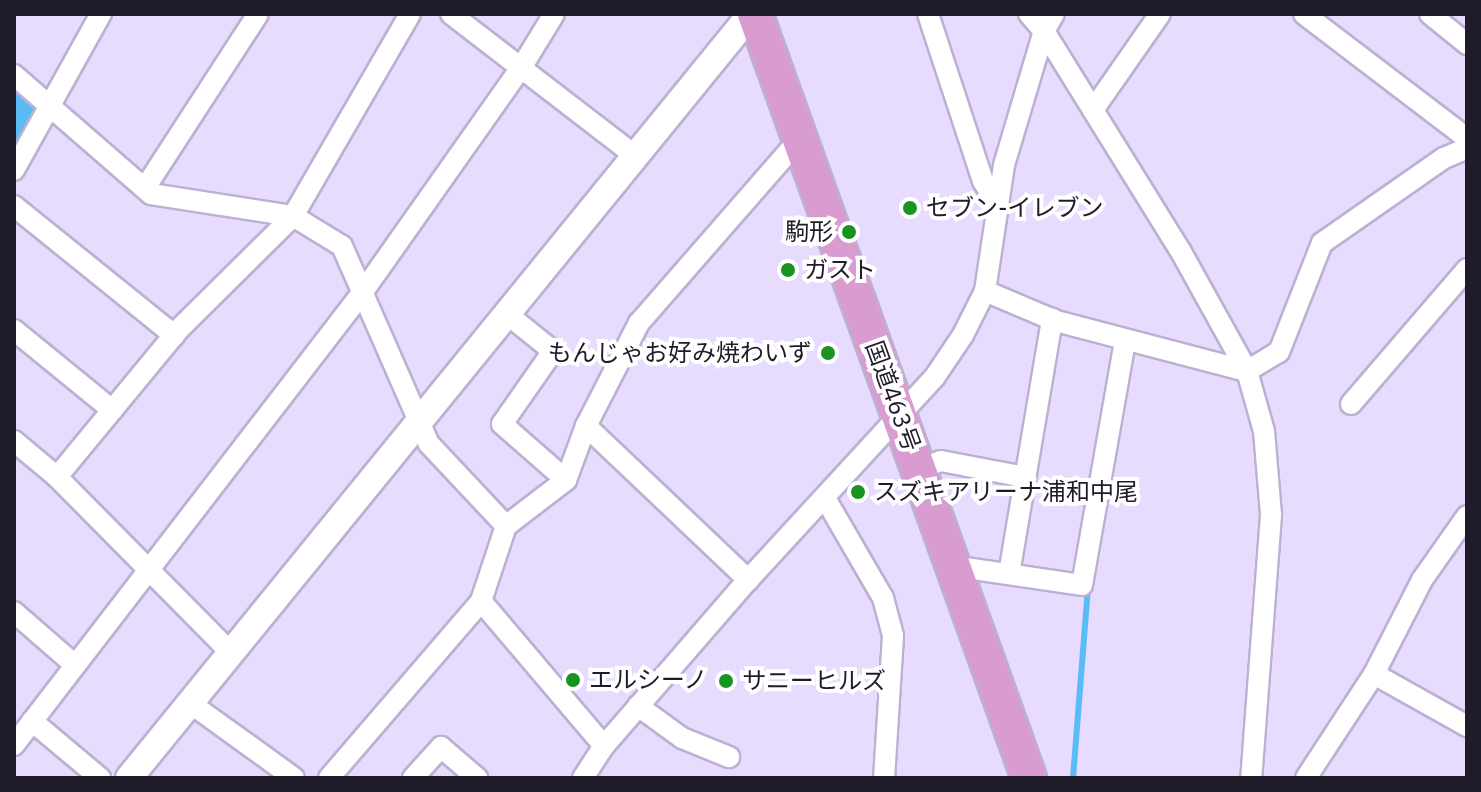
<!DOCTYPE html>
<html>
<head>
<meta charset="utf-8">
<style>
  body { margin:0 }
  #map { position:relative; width:1481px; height:792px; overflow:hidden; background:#e7dbfe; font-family:"IBM Plex Sans","Noto Sans JP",sans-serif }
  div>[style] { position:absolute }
  .water>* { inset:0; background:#5bbbf4 }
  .stream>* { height:6px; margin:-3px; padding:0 3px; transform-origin:3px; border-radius:3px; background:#5bbbf4 }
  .roads { filter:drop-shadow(2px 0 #bcb1d2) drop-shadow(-2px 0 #bcb1d2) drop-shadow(0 2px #bcb1d2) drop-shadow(0 -2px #bcb1d2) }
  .minor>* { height:20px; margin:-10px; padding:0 10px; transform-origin:10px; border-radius:10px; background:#fff }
  .tertiary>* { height:26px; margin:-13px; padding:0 13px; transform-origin:13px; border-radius:13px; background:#fff }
  .trunk>* { height:34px; margin:-17px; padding:0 17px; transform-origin:17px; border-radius:17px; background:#d89cd0 }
  .dots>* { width:22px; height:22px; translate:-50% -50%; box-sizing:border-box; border:4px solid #fff; border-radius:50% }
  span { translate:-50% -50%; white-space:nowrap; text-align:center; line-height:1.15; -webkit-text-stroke:8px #fff; paint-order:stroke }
  .poi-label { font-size:24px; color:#201b28 }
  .left { translate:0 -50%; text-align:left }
  .right { translate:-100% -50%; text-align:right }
  .street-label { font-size:24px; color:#201b28 }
  .frame { position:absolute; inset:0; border:16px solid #201b28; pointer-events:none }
</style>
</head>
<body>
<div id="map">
  <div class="water">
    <i style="clip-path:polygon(14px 87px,40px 108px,14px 153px)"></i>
  </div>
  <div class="stream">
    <i style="left:1073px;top:778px;width:192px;rotate:-85.5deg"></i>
  </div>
  <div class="roads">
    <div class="minor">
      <i style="left:451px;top:14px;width:230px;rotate:37.6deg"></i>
      <i style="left:928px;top:14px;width:176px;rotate:71.8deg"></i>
      <i style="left:983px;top:181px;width:13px;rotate:58deg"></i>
      <i style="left:990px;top:192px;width:10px;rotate:24deg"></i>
      <i style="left:1029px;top:14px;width:23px;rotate:49deg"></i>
      <i style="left:1044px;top:31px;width:258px;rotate:58.2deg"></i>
      <i style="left:1180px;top:250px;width:138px;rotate:61deg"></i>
      <i style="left:1247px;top:371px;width:62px;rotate:74.2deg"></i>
      <i style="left:1264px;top:431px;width:84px;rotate:85.2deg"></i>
      <i style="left:1271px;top:515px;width:264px;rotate:94.3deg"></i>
      <i style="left:1304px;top:14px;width:205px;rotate:37.3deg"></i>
      <i style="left:1430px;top:14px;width:48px;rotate:39deg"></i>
      <i style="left:14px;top:75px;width:181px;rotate:41deg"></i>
      <i style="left:151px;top:194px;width:144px;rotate:8.8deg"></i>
      <i style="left:293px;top:216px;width:57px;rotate:31.5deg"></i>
      <i style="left:342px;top:246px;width:216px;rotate:66.3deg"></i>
      <i style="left:429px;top:444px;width:112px;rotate:46.8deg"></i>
      <i style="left:1093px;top:110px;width:117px;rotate:-55.1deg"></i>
      <i style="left:14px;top:170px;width:179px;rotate:-60.9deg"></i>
      <i style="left:145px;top:188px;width:207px;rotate:-57deg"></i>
      <i style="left:14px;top:206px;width:206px;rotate:38.9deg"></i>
      <i style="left:985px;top:291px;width:77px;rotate:22.9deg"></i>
      <i style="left:1056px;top:321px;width:197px;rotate:14.7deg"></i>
      <i style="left:1247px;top:371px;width:37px;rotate:-31deg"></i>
      <i style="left:1279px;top:352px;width:117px;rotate:-68.5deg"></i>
      <i style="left:1322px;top:243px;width:149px;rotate:-34.9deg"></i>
      <i style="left:1444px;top:158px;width:25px;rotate:-23deg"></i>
      <i style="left:507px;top:314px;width:59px;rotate:38.8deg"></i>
      <i style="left:553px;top:351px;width:89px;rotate:124.9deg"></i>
      <i style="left:502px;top:424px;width:85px;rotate:41.2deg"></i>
      <i style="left:14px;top:330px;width:127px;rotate:39.2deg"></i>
      <i style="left:1351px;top:404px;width:178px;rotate:-49.3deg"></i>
      <i style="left:586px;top:426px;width:224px;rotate:43.5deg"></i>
      <i style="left:14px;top:441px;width:56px;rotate:39.9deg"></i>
      <i style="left:57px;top:477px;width:247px;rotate:45.3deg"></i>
      <i style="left:919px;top:469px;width:23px;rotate:-20deg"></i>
      <i style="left:941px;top:461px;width:86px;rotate:10.8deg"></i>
      <i style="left:57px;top:477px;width:190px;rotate:-50.5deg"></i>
      <i style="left:178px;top:330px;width:162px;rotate:-44.7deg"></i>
      <i style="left:293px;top:216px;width:233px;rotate:-59.9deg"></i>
      <i style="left:825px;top:498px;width:116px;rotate:59.9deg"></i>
      <i style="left:883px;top:598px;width:39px;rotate:75deg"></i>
      <i style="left:893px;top:636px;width:142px;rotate:93.6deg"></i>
      <i style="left:953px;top:566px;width:130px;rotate:8.4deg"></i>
      <i style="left:1082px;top:585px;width:248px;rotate:-80deg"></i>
      <i style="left:1009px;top:574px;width:259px;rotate:-80.4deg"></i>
      <i style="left:481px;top:601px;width:190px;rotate:49.7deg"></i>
      <i style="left:14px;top:612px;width:81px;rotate:41deg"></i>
      <i style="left:1374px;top:674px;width:107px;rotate:29.2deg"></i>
      <i style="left:190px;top:703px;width:128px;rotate:35.8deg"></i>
      <i style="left:638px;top:706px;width:54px;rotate:36deg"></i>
      <i style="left:682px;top:738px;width:51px;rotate:22deg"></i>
      <i style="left:32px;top:721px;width:89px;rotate:40deg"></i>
      <i style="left:14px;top:745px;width:570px;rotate:-52.41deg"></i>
      <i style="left:362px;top:293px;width:276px;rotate:-54.8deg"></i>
      <i style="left:521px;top:68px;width:63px;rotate:-58.6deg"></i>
      <i style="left:329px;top:778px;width:233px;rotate:-49.3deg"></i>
      <i style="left:481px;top:601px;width:79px;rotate:-71.6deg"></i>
      <i style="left:506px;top:526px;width:76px;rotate:-37.5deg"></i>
      <i style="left:566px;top:480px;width:58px;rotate:-69.7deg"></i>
      <i style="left:586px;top:426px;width:116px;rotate:-62.8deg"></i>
      <i style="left:639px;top:323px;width:247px;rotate:-48.9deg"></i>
      <i style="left:413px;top:778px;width:42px;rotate:-47.9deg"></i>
      <i style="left:441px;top:747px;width:48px;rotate:40.7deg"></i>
      <i style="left:583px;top:778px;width:38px;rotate:-57deg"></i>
      <i style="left:604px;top:746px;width:220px;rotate:-49.1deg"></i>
      <i style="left:748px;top:580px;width:275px;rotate:-47.4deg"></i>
      <i style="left:934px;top:378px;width:52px;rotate:-56deg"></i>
      <i style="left:963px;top:335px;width:49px;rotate:-63.4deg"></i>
      <i style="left:985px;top:291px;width:127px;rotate:-81.4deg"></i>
      <i style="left:1004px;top:165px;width:140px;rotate:-73.4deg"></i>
      <i style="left:1044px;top:31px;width:20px;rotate:-60deg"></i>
      <i style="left:1306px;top:778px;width:124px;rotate:-56.8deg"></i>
      <i style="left:1374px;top:674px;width:106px;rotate:-62.9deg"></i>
      <i style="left:1422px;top:580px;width:78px;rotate:-54.9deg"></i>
    </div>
    <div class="tertiary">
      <i style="left:129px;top:778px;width:985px;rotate:-50.85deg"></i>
    </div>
    <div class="trunk">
      <i style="left:755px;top:14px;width:812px;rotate:70.27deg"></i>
    </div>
  </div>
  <div class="dots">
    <i style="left:910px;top:208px;background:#199322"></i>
    <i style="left:849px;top:232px;background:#199322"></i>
    <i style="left:788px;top:270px;background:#199322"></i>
    <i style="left:828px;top:353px;background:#199322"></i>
    <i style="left:858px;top:492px;background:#199322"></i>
    <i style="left:573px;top:680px;background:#199322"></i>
    <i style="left:726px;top:681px;background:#199322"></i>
  </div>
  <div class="poi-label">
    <span class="left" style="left:926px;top:208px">セブン-イレブン</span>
    <span class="right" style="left:833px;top:232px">駒形</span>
    <span class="left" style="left:804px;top:270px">ガスト</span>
    <span class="right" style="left:812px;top:353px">もんじゃお好み焼わいず</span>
    <span class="left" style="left:874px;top:492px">スズキアリーナ浦和中尾</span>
    <span class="left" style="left:589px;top:680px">エルシーノ</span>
    <span class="left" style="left:742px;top:681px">サニーヒルズ</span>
  </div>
  <div class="street-label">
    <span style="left:893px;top:396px;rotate:70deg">国道463号</span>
  </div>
  <div class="frame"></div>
</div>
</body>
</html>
